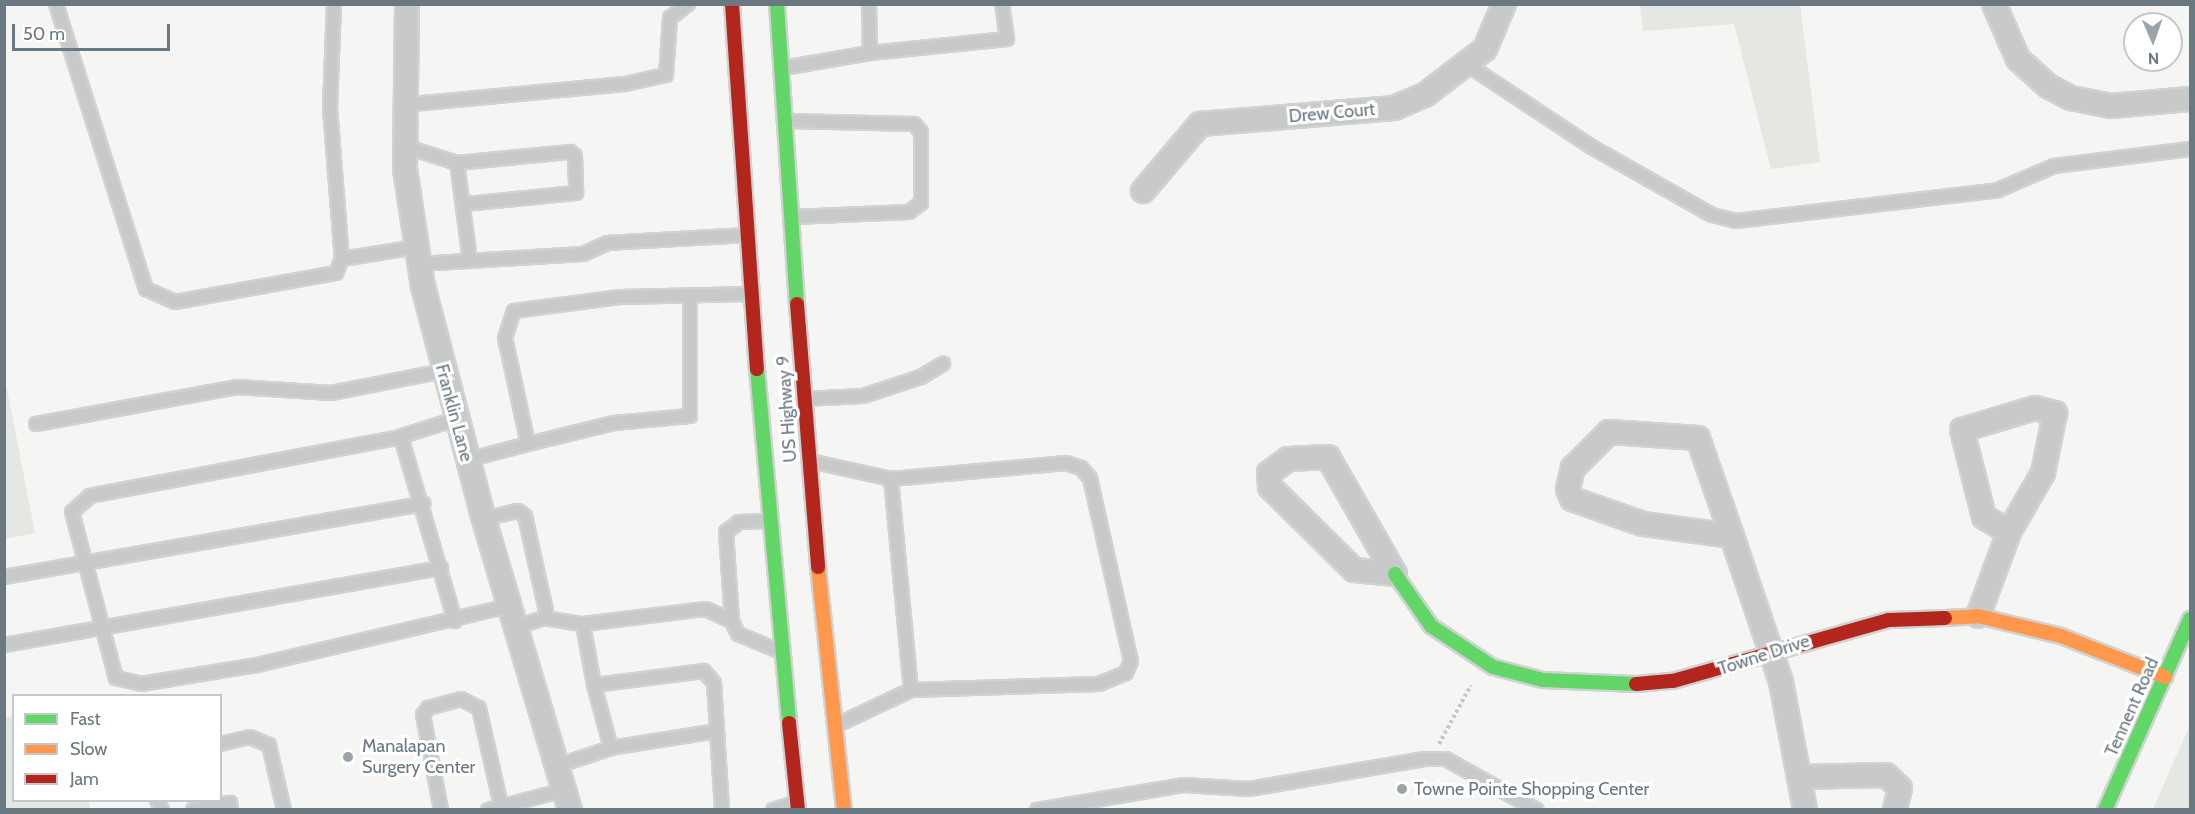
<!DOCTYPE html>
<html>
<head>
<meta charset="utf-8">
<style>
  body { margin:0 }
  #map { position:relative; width:2195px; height:814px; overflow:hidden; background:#f5f5f4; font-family:Cabin,sans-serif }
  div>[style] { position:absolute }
  .green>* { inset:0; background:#e4e7e2 }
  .path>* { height:4px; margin-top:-2px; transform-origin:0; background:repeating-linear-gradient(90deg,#c6c7c8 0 3px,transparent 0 6px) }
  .roads { filter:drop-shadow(2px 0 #d1d2d2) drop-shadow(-2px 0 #d1d2d2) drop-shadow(0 2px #d1d2d2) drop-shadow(0 -2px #d1d2d2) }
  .lane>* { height:12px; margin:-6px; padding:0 6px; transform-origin:6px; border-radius:6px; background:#c8caca }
  .street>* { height:22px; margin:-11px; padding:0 11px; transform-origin:11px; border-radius:11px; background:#c8caca }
  .fast>* { height:14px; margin:-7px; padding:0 7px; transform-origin:7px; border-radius:7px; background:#63d668 }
  .slow>* { height:14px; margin:-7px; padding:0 7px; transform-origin:7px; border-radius:7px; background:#ff974d }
  .jam>* { height:14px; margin:-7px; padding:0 7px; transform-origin:7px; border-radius:7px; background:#b3261e }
  .dots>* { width:16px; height:16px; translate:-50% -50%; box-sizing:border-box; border:3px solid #fff; border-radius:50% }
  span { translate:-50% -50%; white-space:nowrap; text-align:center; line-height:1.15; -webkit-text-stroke:6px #fff; paint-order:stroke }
  .street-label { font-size:18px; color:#697881 }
  .poi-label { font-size:18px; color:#697881 }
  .left { translate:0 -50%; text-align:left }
  .frame { position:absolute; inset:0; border:6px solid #697881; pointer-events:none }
  .legend { position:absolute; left:12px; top:694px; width:210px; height:108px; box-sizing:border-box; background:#fff; border:2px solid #c3c9cd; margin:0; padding:8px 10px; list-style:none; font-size:18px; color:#697881 }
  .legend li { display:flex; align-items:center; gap:12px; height:30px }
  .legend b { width:30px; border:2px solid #c3c9cd }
  .north { position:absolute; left:2123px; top:12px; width:60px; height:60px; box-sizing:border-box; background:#fff; border:2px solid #c3c9cd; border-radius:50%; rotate:178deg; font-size:16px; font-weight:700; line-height:24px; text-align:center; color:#697881 }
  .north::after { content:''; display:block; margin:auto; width:21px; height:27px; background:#9aa4a9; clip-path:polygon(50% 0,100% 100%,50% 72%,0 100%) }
  .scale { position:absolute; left:12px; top:24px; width:158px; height:27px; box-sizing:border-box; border:3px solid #697881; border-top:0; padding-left:8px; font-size:18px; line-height:21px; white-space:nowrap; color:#697881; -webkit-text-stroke:4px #fff; paint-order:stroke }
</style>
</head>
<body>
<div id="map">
  <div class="green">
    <i style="clip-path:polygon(1640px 5px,1800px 5px,1820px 162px,1771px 169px,1734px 24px,1643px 31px)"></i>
    <i style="clip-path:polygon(5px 379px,35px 533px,5px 539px,4px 539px)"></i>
    <i style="clip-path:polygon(13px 716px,14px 800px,89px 801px,90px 809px,5px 809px,5px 718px)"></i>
    <i style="clip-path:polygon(2190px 725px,2190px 809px,2153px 809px)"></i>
  </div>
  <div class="path">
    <i style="left:1439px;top:744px;width:67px;rotate:-61.5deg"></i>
  </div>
  <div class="roads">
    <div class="lane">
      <i style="left:56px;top:4px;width:299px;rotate:72.5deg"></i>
      <i style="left:146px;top:289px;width:32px;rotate:24deg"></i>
      <i style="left:175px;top:302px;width:164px;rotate:-10.2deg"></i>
      <i style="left:336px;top:273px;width:15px;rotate:-67deg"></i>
      <i style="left:334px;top:4px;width:104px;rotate:92.2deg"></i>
      <i style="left:330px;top:108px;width:151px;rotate:85.5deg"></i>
      <i style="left:342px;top:259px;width:75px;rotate:-9.2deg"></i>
      <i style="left:870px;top:53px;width:138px;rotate:-5.8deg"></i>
      <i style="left:1007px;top:39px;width:35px;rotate:-98deg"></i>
      <i style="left:1468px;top:65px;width:146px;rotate:33.6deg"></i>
      <i style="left:1590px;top:146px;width:140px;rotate:29.5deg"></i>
      <i style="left:1712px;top:215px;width:25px;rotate:14deg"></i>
      <i style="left:1736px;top:221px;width:264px;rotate:-6.7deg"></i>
      <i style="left:1998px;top:190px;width:61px;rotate:-23.2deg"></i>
      <i style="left:2054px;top:166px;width:137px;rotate:-7.1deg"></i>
      <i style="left:783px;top:68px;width:88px;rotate:-9.8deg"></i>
      <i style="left:870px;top:53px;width:49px;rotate:-91.2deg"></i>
      <i style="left:402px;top:105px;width:224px;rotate:-5.4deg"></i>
      <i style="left:625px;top:84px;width:42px;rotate:-12.4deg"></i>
      <i style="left:666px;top:75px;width:57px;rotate:-86deg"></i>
      <i style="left:670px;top:18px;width:23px;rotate:-38deg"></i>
      <i style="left:787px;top:121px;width:127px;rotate:1.4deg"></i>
      <i style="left:914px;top:124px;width:11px;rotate:49deg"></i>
      <i style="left:921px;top:132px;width:71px;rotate:90deg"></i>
      <i style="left:921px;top:203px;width:15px;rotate:143deg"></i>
      <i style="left:909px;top:212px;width:116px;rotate:177.5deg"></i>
      <i style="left:404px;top:146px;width:56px;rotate:17.8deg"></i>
      <i style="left:457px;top:163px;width:99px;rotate:82.4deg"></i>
      <i style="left:457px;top:163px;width:114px;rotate:-5.6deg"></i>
      <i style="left:570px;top:152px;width:6px;rotate:39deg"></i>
      <i style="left:575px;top:156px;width:37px;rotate:88deg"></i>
      <i style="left:576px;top:193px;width:112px;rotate:174.3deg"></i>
      <i style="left:419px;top:264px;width:164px;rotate:-3.5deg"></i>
      <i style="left:583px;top:254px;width:27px;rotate:-24deg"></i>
      <i style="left:608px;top:243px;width:139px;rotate:-3.3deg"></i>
      <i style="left:804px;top:399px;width:59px;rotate:-2.9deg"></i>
      <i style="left:863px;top:396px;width:61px;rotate:-18.1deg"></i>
      <i style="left:921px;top:377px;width:26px;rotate:-31deg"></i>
      <i style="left:456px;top:419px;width:63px;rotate:162.4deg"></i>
      <i style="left:396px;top:438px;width:311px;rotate:169.3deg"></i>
      <i style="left:90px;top:496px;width:24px;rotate:138deg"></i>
      <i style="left:72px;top:512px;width:172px;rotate:75.2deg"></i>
      <i style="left:116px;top:678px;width:26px;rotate:13deg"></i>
      <i style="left:141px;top:684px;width:118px;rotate:-9.3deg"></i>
      <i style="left:257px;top:665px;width:259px;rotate:-13.2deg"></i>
      <i style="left:36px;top:424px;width:204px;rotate:-10.4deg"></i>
      <i style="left:237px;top:387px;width:94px;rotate:3.7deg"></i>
      <i style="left:331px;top:393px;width:114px;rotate:-11.1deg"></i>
      <i style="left:401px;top:437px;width:192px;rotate:73.6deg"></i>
      <i style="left:528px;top:444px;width:89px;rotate:-13.7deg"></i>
      <i style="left:614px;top:423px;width:76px;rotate:-5.3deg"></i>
      <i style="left:690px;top:416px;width:118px;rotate:-90deg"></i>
      <i style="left:467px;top:460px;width:63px;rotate:-14.7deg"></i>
      <i style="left:528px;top:444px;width:108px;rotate:-102.2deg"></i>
      <i style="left:505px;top:338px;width:28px;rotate:-72deg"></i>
      <i style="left:514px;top:311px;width:108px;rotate:-7.5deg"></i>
      <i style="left:621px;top:297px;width:130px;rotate:-1.3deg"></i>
      <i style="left:810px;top:461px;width:83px;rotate:12.5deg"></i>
      <i style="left:891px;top:479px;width:176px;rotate:-5.2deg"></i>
      <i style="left:1066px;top:463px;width:16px;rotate:18deg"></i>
      <i style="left:1081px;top:468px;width:13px;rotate:48deg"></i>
      <i style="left:1090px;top:478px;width:188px;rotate:77.4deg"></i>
      <i style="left:1131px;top:661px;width:13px;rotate:113deg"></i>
      <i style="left:1126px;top:673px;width:29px;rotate:158deg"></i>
      <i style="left:1099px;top:684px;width:188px;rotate:178.2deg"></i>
      <i style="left:911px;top:690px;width:82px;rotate:154.7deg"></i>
      <i style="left:891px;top:479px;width:212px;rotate:84.6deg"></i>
      <i style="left:483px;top:519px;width:36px;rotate:-13deg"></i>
      <i style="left:518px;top:511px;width:9px;rotate:36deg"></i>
      <i style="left:525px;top:516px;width:97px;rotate:77.5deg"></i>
      <i style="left:546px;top:611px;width:7px;rotate:106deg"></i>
      <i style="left:544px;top:618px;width:29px;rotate:162deg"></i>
      <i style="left:767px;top:521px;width:28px;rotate:178deg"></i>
      <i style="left:739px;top:522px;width:16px;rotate:142deg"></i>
      <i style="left:726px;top:532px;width:89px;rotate:86.1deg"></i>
      <i style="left:732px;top:621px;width:14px;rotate:65deg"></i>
      <i style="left:738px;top:634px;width:44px;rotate:22.5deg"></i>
      <i style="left:4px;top:577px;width:426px;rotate:-9.9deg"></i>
      <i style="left:544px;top:618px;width:39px;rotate:9deg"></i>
      <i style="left:4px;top:645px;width:444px;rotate:-10deg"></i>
      <i style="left:594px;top:685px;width:65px;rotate:74.9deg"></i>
      <i style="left:220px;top:744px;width:31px;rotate:-13deg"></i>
      <i style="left:250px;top:737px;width:21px;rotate:23deg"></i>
      <i style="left:269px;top:745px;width:67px;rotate:77deg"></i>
      <i style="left:557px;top:766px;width:57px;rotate:-18.4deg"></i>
      <i style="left:611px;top:748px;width:107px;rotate:-9.1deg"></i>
      <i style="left:157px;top:800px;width:11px;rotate:63deg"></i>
      <i style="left:193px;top:810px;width:38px;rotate:-11deg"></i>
      <i style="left:230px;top:803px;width:7px;rotate:82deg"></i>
      <i style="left:441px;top:810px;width:97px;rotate:-100.7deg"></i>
      <i style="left:423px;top:715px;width:9px;rotate:-54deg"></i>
      <i style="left:428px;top:708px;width:34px;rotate:-15deg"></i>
      <i style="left:461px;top:699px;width:20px;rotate:27deg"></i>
      <i style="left:479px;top:708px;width:100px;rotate:77.3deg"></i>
      <i style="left:488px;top:810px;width:79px;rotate:-14.7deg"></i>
      <i style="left:722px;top:810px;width:127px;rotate:-93.6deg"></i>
      <i style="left:714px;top:683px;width:16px;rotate:-130deg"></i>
      <i style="left:704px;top:671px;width:111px;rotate:172.7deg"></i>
      <i style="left:594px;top:685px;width:62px;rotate:-100.2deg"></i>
      <i style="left:583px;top:624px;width:124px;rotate:-7deg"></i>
      <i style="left:706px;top:609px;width:29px;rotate:25deg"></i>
      <i style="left:773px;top:810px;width:23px;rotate:-18deg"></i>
      <i style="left:1037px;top:810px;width:148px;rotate:-9.7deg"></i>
      <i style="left:1183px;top:785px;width:66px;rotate:3.5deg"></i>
      <i style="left:1249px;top:789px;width:178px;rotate:-9.7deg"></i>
      <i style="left:1424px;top:759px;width:22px"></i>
      <i style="left:1446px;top:759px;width:104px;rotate:29.3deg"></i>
    </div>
    <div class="street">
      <i style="left:407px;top:4px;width:165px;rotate:90.7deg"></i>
      <i style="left:405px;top:169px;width:118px;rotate:81.3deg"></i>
      <i style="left:423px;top:286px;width:235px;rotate:75.4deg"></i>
      <i style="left:482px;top:513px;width:310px;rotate:73.5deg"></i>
      <i style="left:1994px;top:4px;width:60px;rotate:66.4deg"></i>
      <i style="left:2018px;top:59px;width:40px;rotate:42deg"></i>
      <i style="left:2048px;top:86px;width:26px;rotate:28deg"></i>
      <i style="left:2071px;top:98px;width:41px;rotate:11.3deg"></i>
      <i style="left:2111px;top:106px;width:79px;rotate:-5.1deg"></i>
      <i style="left:1143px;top:191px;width:88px;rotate:-49.6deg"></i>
      <i style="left:1200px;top:124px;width:195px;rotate:-4.7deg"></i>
      <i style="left:1394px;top:108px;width:34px;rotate:-23deg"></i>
      <i style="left:1425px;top:95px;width:76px;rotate:-37.5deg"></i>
      <i style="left:1485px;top:49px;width:49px;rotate:-67.1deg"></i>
      <i style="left:2035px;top:408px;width:21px;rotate:14deg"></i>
      <i style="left:2055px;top:413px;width:61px;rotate:101.3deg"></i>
      <i style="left:2043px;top:473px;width:68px;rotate:120deg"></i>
      <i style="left:2009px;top:532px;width:29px;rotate:-149deg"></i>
      <i style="left:1984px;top:517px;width:90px;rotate:-104.2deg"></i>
      <i style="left:1962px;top:430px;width:76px;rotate:-16.8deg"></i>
      <i style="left:1609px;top:432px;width:89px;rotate:3.9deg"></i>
      <i style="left:1698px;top:438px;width:104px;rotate:70.9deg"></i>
      <i style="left:1732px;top:536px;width:90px;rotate:-172.3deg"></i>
      <i style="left:1643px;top:524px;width:75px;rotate:-160.6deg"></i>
      <i style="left:1572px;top:499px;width:11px;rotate:-112deg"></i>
      <i style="left:1568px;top:489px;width:22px;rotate:-77deg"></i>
      <i style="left:1573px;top:468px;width:51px;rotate:-45deg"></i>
      <i style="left:1328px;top:457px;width:135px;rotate:60.2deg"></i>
      <i style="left:1395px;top:574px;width:41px;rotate:-174.4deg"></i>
      <i style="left:1354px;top:570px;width:118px;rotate:-135.3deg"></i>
      <i style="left:1270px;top:487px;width:14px;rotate:-94deg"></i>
      <i style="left:1269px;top:473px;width:24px;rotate:-36deg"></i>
      <i style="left:1288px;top:459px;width:40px;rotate:-2.9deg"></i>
      <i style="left:1732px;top:536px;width:154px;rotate:71.4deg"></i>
      <i style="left:1781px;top:682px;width:97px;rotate:79.3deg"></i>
      <i style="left:1978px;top:616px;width:90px;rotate:-69.7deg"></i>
      <i style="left:1805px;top:810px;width:34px;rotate:-100deg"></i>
      <i style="left:1799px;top:777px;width:87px;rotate:-1.3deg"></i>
      <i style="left:1886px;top:775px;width:19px;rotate:43deg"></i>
      <i style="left:1900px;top:788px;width:23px;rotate:103deg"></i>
    </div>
    <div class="fast">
      <i style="left:777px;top:4px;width:301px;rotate:86.2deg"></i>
      <i style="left:757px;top:369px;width:355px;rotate:84.8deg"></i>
      <i style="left:1395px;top:574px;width:63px;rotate:55.3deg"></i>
      <i style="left:1431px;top:626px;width:74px;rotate:33.5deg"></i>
      <i style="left:1493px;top:667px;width:52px;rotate:14.6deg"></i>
      <i style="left:1543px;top:680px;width:93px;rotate:2.5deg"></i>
      <i style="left:2105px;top:810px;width:209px;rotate:-66deg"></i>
    </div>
    <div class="slow">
      <i style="left:818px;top:567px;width:244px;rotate:83.9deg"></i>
      <i style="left:1945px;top:618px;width:33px;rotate:-3deg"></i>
      <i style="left:1978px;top:616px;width:85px;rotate:13.5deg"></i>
      <i style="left:2061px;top:636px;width:112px;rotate:21.5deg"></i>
    </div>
    <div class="jam">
      <i style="left:732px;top:4px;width:366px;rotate:86.1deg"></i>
      <i style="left:797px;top:304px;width:264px;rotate:85.4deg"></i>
      <i style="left:1636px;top:684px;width:37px;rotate:-5deg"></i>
      <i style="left:1673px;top:681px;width:224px;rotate:-15.8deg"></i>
      <i style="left:1889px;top:620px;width:56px;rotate:-2deg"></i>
      <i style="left:789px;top:723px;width:87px;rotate:84.1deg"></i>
    </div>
  </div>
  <div class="dots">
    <i style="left:348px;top:757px;background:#9aa4a9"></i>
    <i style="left:1402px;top:789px;background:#9aa4a9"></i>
  </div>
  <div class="street-label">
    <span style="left:1332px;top:113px;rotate:-5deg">Drew Court</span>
    <span style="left:787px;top:409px;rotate:-94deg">US Highway 9</span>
    <span style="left:454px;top:413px;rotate:75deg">Franklin Lane</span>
    <span style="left:1764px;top:655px;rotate:-18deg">Towne Drive</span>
    <span style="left:2132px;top:707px;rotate:-66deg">Tennent Road</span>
  </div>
  <div class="poi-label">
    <span class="left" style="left:362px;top:757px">Manalapan<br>Surgery Center</span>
    <span class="left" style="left:1414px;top:789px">Towne Pointe Shopping Center</span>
  </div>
  <div class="frame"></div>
  <ul class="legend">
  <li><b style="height:8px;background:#63d668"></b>Fast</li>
  <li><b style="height:8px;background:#ff974d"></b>Slow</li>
  <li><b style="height:8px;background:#b3261e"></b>Jam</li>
  </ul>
  <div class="north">N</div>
  <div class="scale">50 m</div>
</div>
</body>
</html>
